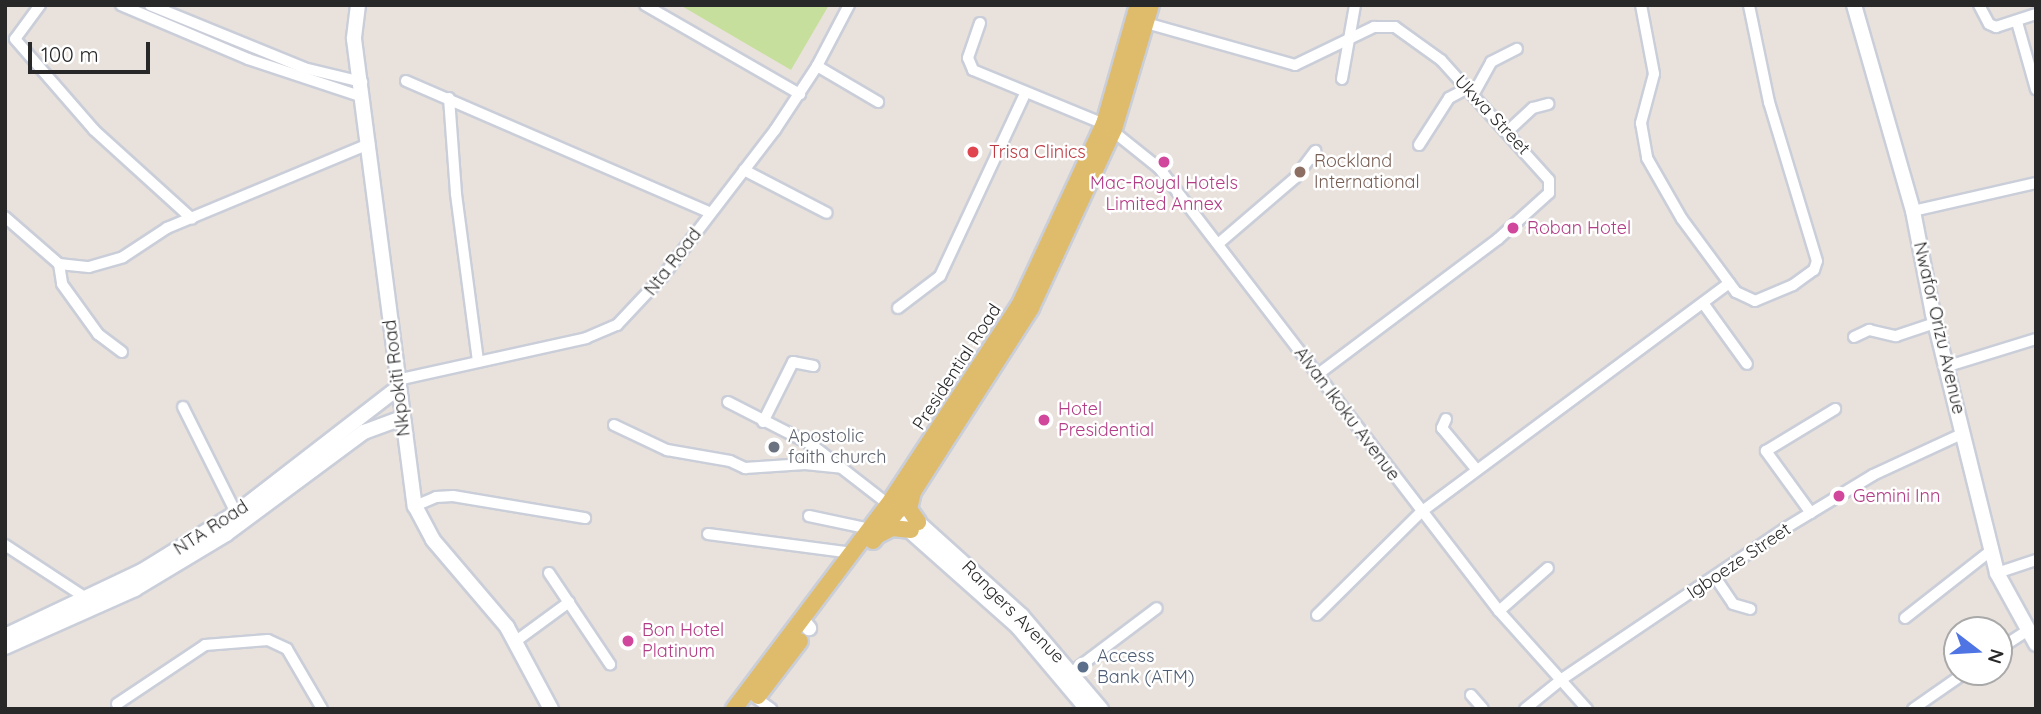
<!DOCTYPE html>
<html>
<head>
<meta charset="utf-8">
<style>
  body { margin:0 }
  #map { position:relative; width:2041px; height:714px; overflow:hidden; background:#e9e2dc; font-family:Quicksand,sans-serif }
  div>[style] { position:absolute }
  .pitch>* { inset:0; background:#c7df9c }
  .roads { filter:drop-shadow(2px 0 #caced9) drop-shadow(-2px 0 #caced9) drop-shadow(0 2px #caced9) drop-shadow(0 -2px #caced9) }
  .street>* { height:10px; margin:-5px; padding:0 5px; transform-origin:5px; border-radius:5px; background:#fff }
  .secondary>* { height:14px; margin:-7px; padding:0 7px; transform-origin:7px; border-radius:7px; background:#fff }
  .primary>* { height:16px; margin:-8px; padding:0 8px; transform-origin:8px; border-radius:8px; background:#dfbc6b }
  .dots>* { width:19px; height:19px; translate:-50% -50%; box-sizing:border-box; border:4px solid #fff; border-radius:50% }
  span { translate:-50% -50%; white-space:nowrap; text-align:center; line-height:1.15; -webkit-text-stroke:5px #fff; paint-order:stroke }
  .street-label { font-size:18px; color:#282828 }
  .health-label { font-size:18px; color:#be3a42 }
  .left { translate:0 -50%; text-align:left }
  .education-label { font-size:18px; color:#785e54 }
  .hotel-label { font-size:18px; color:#b23c85 }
  .worship-label { font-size:18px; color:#5b616d }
  .service-label { font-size:18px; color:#4e5e75 }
  .frame { position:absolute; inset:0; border:7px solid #282828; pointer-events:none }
  .north { position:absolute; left:1943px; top:616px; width:70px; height:70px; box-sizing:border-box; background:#fff; border:2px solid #a9a9a9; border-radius:50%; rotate:107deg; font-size:19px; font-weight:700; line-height:28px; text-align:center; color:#282828 }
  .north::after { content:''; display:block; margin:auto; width:24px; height:32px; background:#4f74e3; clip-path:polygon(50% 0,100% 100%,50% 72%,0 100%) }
  .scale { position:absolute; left:28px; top:42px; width:122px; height:32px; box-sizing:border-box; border:4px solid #282828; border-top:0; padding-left:9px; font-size:21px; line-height:24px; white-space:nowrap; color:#282828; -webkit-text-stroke:5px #fff; paint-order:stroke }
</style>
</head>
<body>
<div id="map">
  <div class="pitch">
    <i style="clip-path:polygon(680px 5px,829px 5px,791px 70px)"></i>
  </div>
  <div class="roads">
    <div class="street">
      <i style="left:40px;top:5px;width:42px;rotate:126.3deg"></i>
      <i style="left:15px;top:39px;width:121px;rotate:49deg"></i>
      <i style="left:94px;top:130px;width:132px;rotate:42.2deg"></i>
      <i style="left:121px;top:5px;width:138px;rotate:23deg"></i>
      <i style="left:248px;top:59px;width:121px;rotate:18.3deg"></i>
      <i style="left:150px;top:5px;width:166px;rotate:22.2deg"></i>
      <i style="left:304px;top:68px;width:60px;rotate:13.6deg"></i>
      <i style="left:645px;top:5px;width:179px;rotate:29.9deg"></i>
      <i style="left:1641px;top:5px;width:70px;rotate:79.3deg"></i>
      <i style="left:1654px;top:74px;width:51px;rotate:104.9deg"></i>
      <i style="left:1641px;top:123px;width:36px;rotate:80deg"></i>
      <i style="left:1647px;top:158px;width:70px;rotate:60.2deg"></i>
      <i style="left:1682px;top:219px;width:91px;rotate:53.5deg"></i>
      <i style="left:1736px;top:292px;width:21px;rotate:25deg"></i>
      <i style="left:1755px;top:301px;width:41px;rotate:-22.8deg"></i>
      <i style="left:1793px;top:285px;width:26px;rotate:-36deg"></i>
      <i style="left:1814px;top:270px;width:9px;rotate:-72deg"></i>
      <i style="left:1817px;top:261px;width:166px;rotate:-106.8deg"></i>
      <i style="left:1769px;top:102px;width:99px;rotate:-101.7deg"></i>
      <i style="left:1979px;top:5px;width:21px;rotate:62deg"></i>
      <i style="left:1989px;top:24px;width:8px;rotate:23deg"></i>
      <i style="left:1996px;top:27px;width:42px;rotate:-18deg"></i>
      <i style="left:2017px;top:22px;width:70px;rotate:74.2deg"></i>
      <i style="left:980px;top:23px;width:37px;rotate:109deg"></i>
      <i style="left:968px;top:58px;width:13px;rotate:67deg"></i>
      <i style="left:973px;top:70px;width:142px;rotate:22.4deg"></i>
      <i style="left:1104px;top:124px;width:70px;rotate:38.7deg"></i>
      <i style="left:1159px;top:168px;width:558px;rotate:52.49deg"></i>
      <i style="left:1499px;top:611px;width:132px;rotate:48.1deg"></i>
      <i style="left:1146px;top:23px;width:155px;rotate:15.7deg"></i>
      <i style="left:1295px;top:65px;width:88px;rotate:-25.7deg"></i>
      <i style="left:1374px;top:27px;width:21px"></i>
      <i style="left:1395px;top:27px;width:57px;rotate:35.7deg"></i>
      <i style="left:1441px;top:60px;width:161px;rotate:48deg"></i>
      <i style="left:1549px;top:180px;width:13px;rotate:90deg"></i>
      <i style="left:1549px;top:193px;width:69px;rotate:138deg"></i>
      <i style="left:1498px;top:239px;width:226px;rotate:143.1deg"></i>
      <i style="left:817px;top:66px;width:71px;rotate:30.5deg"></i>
      <i style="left:1342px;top:79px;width:75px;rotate:-80deg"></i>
      <i style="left:406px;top:81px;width:332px;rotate:23.4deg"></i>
      <i style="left:1473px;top:95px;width:38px;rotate:-61deg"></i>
      <i style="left:1491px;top:62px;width:29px;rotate:-27deg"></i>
      <i style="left:449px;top:98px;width:96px;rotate:85.8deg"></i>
      <i style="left:456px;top:194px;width:169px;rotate:82.5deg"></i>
      <i style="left:1508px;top:131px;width:34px;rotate:-43deg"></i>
      <i style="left:1533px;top:108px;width:16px;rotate:-15deg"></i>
      <i style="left:1419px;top:145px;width:56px;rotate:-57.4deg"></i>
      <i style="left:1449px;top:98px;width:21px;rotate:-28deg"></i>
      <i style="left:744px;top:170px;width:93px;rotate:27.4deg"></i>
      <i style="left:1913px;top:211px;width:126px;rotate:-12.8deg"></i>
      <i style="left:5px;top:217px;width:72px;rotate:41deg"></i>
      <i style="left:59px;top:264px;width:30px;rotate:6deg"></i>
      <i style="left:89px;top:267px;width:35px;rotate:-16deg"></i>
      <i style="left:123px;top:257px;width:53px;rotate:-33.4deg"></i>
      <i style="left:167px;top:228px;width:219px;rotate:-22.6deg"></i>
      <i style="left:1218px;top:244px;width:101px;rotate:-40.6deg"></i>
      <i style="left:1295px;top:178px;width:34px;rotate:-53deg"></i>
      <i style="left:59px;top:264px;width:20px;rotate:81deg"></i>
      <i style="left:62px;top:284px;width:62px;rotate:54.2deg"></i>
      <i style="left:98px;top:334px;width:30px;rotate:37deg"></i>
      <i style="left:1703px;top:303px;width:75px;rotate:54.2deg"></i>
      <i style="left:898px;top:308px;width:53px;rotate:-37.3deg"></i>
      <i style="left:940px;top:276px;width:201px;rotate:-65deg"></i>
      <i style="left:1854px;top:337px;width:17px;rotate:-25deg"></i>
      <i style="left:1869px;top:330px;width:28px;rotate:13deg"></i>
      <i style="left:1896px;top:336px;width:41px;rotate:-18.4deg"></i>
      <i style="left:1945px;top:367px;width:95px;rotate:-17.1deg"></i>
      <i style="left:397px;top:380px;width:194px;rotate:-12.5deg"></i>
      <i style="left:586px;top:338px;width:34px;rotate:-23deg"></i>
      <i style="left:617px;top:325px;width:67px;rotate:-46.8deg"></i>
      <i style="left:663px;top:276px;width:184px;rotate:-52.5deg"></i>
      <i style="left:775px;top:130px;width:77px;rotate:-56.7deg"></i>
      <i style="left:817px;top:66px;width:69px;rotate:-62.3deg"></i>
      <i style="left:728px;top:402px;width:94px;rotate:27.1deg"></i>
      <i style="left:812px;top:445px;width:96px;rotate:37.8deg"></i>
      <i style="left:183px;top:407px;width:119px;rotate:63.4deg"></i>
      <i style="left:1446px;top:419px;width:10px;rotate:114deg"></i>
      <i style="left:1442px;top:428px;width:53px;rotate:50.3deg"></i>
      <i style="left:763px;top:422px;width:67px;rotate:-63.4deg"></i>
      <i style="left:793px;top:362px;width:21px;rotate:11deg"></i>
      <i style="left:614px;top:425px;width:59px;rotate:25.3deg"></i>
      <i style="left:667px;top:450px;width:64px;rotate:9.9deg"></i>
      <i style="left:730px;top:461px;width:17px;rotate:25deg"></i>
      <i style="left:745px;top:468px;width:60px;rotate:-3.8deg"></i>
      <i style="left:805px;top:464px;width:37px;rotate:6deg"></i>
      <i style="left:415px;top:506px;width:23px;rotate:-23deg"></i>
      <i style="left:436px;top:497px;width:17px;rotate:-3deg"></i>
      <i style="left:453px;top:496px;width:134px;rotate:9.5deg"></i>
      <i style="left:1811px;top:513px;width:77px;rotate:-126deg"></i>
      <i style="left:1766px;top:451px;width:81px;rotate:-31.3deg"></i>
      <i style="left:809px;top:516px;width:62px;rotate:12deg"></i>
      <i style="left:708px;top:534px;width:146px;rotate:7.5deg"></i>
      <i style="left:5px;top:545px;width:97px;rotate:33.2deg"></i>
      <i style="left:549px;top:573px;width:110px;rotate:56.2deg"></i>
      <i style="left:1997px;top:573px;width:41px;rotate:-18.4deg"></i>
      <i style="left:1715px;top:577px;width:32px;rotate:56deg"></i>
      <i style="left:1733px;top:604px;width:18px;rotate:16deg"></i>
      <i style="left:1499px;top:611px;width:65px;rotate:-41.3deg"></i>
      <i style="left:1317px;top:615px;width:146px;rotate:-44.7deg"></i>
      <i style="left:1421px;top:512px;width:384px;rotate:-36.6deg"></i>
      <i style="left:1905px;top:618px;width:112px;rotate:-38.1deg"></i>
      <i style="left:516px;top:641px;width:66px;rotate:-36.3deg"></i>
      <i style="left:1999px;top:649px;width:35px;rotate:-33deg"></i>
      <i style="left:1072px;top:672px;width:106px;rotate:-37deg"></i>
      <i style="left:1471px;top:695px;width:18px;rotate:49deg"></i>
      <i style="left:756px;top:698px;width:19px;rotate:36deg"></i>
      <i style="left:117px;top:704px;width:106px;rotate:-33.8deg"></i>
      <i style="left:205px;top:645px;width:63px;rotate:-4.5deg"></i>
      <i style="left:268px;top:640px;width:21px;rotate:25deg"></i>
      <i style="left:287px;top:649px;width:69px;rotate:59.7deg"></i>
      <i style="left:1525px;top:709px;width:48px;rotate:-39deg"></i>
      <i style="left:1562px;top:679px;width:268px;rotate:-34deg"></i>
      <i style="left:1784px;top:529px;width:104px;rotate:-31.2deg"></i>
      <i style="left:1873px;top:475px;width:100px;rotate:-24.8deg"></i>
      <i style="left:1913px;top:709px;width:65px;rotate:-34.9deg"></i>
    </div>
    <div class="secondary">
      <i style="left:358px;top:5px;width:34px;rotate:97deg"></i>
      <i style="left:354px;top:39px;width:471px;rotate:82.6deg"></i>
      <i style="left:415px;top:506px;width:38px;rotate:62deg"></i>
      <i style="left:433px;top:540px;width:114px;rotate:49.6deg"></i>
      <i style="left:507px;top:627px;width:93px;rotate:61.8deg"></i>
      <i style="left:1854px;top:5px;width:214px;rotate:74deg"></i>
      <i style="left:1913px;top:211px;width:105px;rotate:79deg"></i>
      <i style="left:1933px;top:314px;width:267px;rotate:76.1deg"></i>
      <i style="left:1997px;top:573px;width:81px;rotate:61.2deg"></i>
      <i style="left:911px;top:516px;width:149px;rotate:42deg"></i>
      <i style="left:1022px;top:616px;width:122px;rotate:49.7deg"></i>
      <i style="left:901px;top:523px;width:157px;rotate:41.6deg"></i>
      <i style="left:1018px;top:627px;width:107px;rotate:49.9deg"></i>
      <i style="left:802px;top:620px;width:11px;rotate:49deg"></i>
      <i style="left:5px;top:636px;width:152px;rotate:-25.4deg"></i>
      <i style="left:142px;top:571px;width:110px;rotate:-31.7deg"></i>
      <i style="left:236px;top:513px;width:205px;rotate:-37.7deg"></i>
      <i style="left:5px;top:647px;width:142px;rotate:-24deg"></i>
      <i style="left:135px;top:589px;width:106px;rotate:-31.1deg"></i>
      <i style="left:226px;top:534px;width:172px;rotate:-36.5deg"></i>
      <i style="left:364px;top:432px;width:40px;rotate:-20.2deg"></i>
    </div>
    <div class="primary">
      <i style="left:913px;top:492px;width:17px;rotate:103deg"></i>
      <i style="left:909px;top:509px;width:16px;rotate:55deg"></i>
      <i style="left:880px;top:534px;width:13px;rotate:-27deg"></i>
      <i style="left:892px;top:528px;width:19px;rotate:6deg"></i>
      <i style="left:873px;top:541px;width:63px;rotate:-50.8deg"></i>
      <i style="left:913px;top:492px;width:219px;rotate:-57.3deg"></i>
      <i style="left:1031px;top:308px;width:197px;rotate:-65.1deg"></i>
      <i style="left:1114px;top:129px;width:129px;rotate:-73.4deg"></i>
      <i style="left:758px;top:696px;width:69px;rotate:-52.6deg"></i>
      <i style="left:734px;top:709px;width:263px;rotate:-53deg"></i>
      <i style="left:892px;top:499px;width:231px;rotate:-56.7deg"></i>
      <i style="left:1019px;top:306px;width:201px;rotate:-65deg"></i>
      <i style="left:1104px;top:124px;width:124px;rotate:-74.1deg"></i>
    </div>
  </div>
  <div class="dots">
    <i style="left:973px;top:152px;background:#e0444e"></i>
    <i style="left:1164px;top:162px;background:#d1479c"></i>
    <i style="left:1300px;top:172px;background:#8d6e63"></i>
    <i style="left:1513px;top:228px;background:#d1479c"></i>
    <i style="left:1044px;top:420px;background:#d1479c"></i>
    <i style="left:774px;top:447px;background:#6b7280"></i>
    <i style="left:1839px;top:496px;background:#d1479c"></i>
    <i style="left:628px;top:641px;background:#d1479c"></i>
    <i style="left:1083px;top:667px;background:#5c6f8a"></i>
  </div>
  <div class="street-label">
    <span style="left:1492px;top:115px;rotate:47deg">Ukwa Street</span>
    <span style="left:673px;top:262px;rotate:-52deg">Nta Road</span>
    <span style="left:1939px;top:328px;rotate:77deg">Nwafor Orizu Avenue</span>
    <span style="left:957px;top:367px;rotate:-57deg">Presidential Road</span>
    <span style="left:397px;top:378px;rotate:-97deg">Nkpokiti Road</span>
    <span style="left:1347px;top:414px;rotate:53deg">Alvan Ikoku Avenue</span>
    <span style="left:211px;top:528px;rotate:-33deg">NTA Road</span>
    <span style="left:1739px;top:561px;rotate:-34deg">Igboeze Street</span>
    <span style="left:1013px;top:612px;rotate:45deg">Rangers Avenue</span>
  </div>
  <div class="health-label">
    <span class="left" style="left:989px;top:152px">Trisa Clinics</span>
  </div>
  <div class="education-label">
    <span class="left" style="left:1314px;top:172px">Rockland<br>International</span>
  </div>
  <div class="hotel-label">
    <span style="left:1164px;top:194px">Mac-Royal Hotels<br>Limited Annex</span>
    <span class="left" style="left:1527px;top:228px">Roban Hotel</span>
    <span class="left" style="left:1058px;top:420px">Hotel<br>Presidential</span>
    <span class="left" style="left:1853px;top:496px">Gemini Inn</span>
    <span class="left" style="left:642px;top:641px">Bon Hotel<br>Platinum</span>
  </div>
  <div class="worship-label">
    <span class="left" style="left:788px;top:447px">Apostolic<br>faith church</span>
  </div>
  <div class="service-label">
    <span class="left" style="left:1097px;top:667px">Access<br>Bank (ATM)</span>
  </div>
  <div class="frame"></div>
  <div class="north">N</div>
  <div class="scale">100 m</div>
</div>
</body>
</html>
